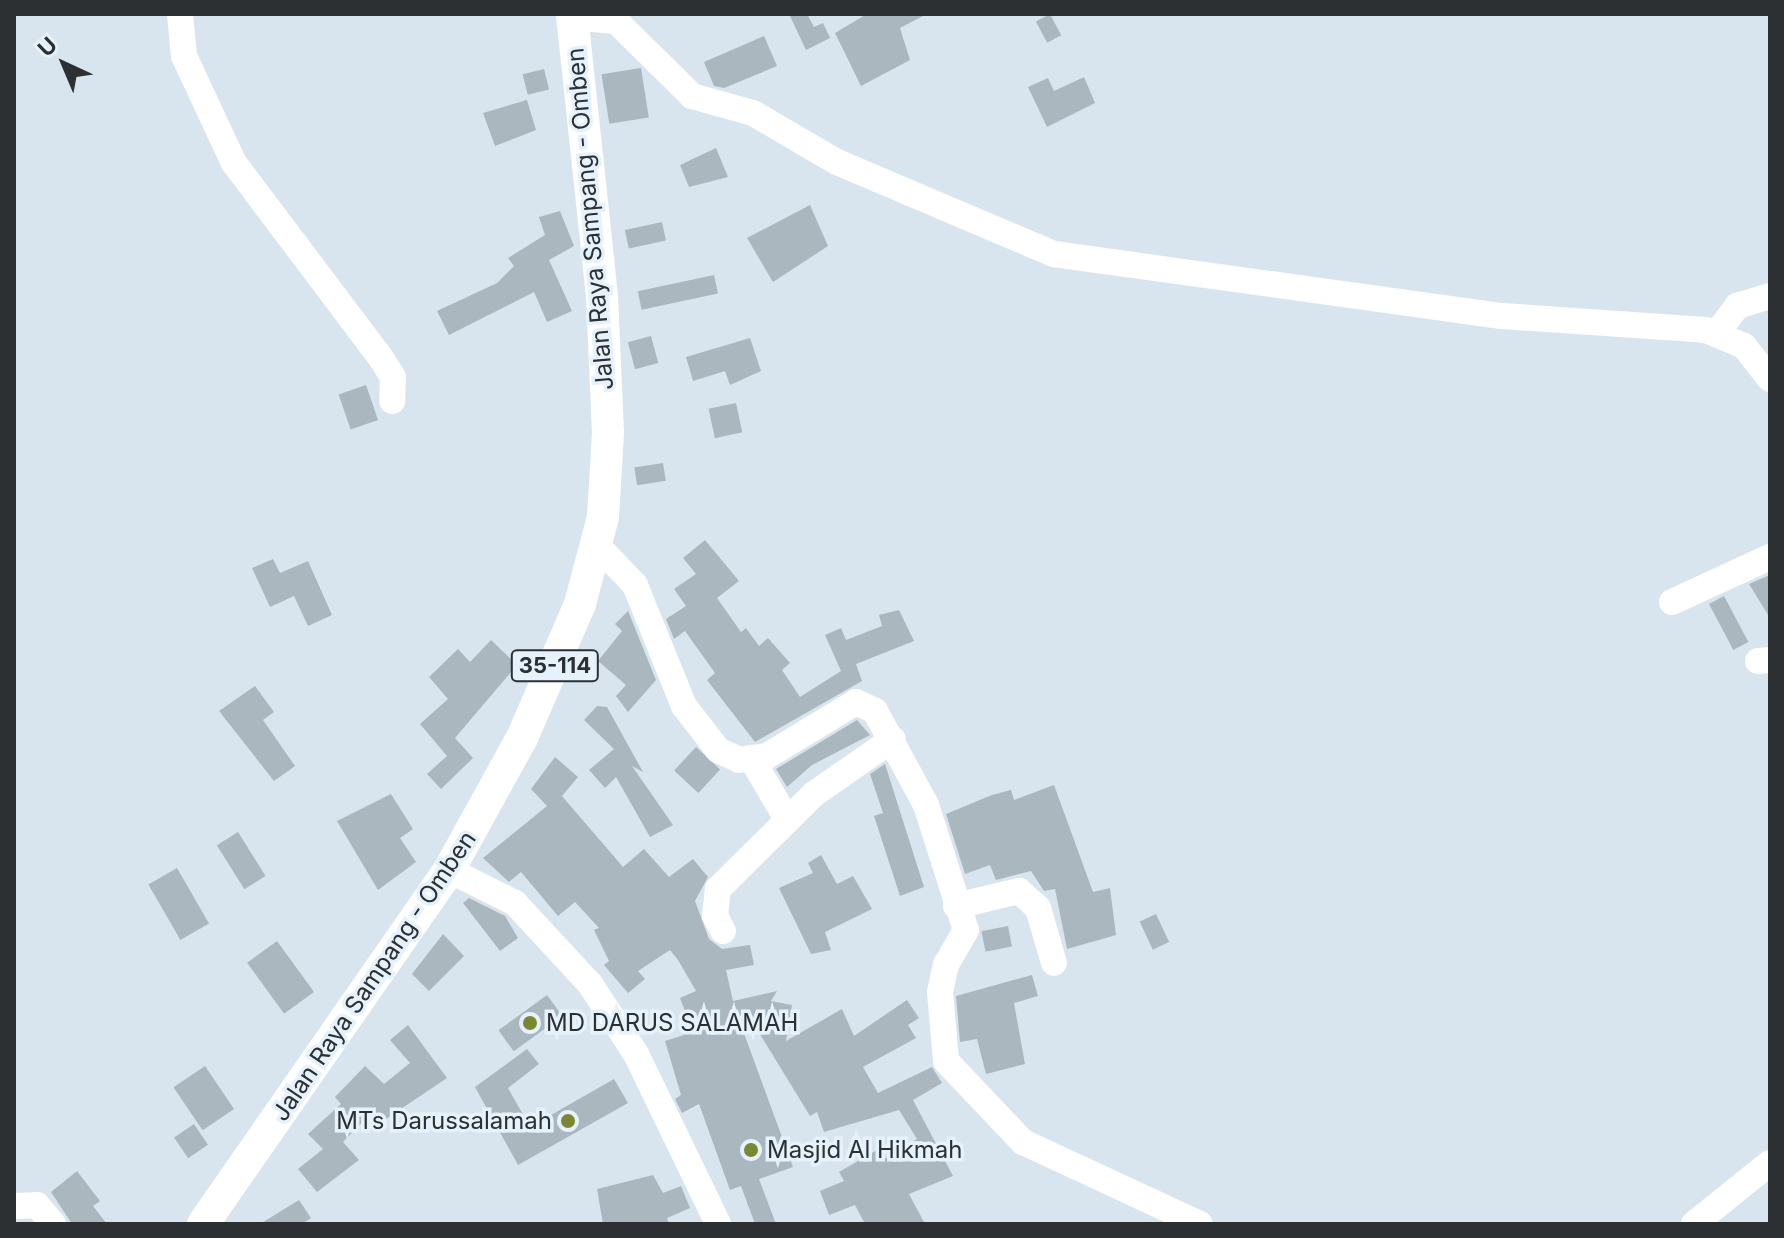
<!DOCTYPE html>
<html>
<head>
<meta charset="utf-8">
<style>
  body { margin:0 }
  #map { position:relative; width:1784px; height:1238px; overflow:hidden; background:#d9e5ee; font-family:Inter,sans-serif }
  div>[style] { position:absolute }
  .building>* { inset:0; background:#abb7bf; transform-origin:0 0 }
  .minor>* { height:26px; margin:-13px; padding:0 13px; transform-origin:13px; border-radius:13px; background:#fff }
  .major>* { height:32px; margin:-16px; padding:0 16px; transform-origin:16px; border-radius:16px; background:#fff }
  .dots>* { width:22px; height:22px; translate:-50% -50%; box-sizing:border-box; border:4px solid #e6f2fb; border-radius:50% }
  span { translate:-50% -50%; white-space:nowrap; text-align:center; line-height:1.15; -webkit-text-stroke:7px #e6f2fb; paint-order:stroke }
  .shield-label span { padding:2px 6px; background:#e6f2fb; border:2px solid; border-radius:6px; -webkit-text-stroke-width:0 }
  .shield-label { font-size:22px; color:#2c3033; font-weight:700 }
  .street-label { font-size:24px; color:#2c3033 }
  .poi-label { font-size:24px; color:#2c3033 }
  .left { translate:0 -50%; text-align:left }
  .right { translate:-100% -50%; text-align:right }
  .frame { position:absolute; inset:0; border:16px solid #2c3033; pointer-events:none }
  .north { position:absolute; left:24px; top:24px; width:80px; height:80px; -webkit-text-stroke:6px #e6f2fb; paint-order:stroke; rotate:316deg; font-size:22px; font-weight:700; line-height:32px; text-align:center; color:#2c3033 }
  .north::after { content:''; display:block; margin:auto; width:28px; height:36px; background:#2c3033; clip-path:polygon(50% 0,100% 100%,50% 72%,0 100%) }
</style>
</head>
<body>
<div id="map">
  <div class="building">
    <i style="clip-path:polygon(789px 14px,807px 14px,814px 27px,823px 23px,830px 38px,806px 50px)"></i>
    <i style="clip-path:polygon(867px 14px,927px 14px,900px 28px,910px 60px,861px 86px,835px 33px)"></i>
    <i style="left:1050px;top:14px;width:24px;height:16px;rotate:62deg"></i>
    <i style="clip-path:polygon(764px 36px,777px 66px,724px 88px,714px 86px,704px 62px)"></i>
    <i style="left:641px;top:68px;width:50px;height:40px;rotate:81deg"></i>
    <i style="left:544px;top:69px;width:21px;height:22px;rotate:76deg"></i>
    <i style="clip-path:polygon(1084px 77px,1095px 103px,1047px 127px,1028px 87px,1048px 78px,1054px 91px)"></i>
    <i style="clip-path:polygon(527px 100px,536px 130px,495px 146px,483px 113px)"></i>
    <i style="clip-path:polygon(716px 148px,728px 177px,689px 187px,680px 165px)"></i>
    <i style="clip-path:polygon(810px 205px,828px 246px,773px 282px,747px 238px)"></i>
    <i style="clip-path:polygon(560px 211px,574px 246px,549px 260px,572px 311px,547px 322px,534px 292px,449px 335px,437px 311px,497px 283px,514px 266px,508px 258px,545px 235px,539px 217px)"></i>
    <i style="left:662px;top:222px;width:19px;height:38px;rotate:78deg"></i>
    <i style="left:714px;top:275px;width:19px;height:78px;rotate:78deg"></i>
    <i style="left:651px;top:336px;width:28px;height:24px;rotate:75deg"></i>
    <i style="clip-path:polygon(750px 338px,761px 371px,730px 385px,725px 371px,693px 381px,686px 357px)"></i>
    <i style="left:366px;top:385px;width:37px;height:29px;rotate:71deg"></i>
    <i style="left:736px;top:403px;width:30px;height:28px;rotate:78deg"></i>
    <i style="left:663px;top:463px;width:18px;height:29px;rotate:81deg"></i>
    <i style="clip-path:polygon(705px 540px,739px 581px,717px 598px,741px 632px,746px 628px,759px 646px,768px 638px,790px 663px,782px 670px,800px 697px,841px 671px,825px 635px,841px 628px,846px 640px,882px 626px,879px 615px,899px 610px,914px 641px,856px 664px,862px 681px,755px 742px,707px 680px,715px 673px,685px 631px,674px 639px,666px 619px,686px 606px,674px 589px,696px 574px,683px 558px)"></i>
    <i style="clip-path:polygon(273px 559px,280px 573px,308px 561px,332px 615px,308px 626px,294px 596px,270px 607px,252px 568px)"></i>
    <i style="clip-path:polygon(1770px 575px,1770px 618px,1749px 584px)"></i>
    <i style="left:1724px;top:596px;width:52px;height:17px;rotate:62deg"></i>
    <i style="clip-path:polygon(628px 611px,656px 680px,628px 712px,616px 696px,626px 685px,598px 661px,622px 631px,615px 624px)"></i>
    <i style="clip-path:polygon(491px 640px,517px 665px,455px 738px,473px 758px,441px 789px,427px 774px,447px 756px,420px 724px,448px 699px,429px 677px,458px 649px,470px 662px)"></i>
    <i style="clip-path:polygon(255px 686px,274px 712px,263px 720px,295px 766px,274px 781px,219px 711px)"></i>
    <i style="clip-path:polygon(597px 706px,607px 707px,643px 772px,632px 766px,673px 825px,650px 837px,616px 777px,605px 788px,589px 770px,614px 749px,584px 720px)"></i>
    <i style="clip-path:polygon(857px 720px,870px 735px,812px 765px,787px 787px,776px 769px)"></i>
    <i style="left:696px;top:747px;width:33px;height:32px;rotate:43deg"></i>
    <i style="clip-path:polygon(555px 757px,578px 777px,562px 796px,623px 867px,644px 849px,669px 877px,693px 859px,708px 877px,695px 901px,709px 939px,722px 949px,750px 945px,754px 965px,726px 970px,733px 1001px,777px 991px,771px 1001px,792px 1005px,786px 1041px,842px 1009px,854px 1036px,907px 1000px,919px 1018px,908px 1025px,916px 1038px,863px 1067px,878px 1093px,932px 1067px,942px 1083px,913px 1100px,953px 1176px,909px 1194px,925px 1224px,865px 1224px,855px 1205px,829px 1215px,820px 1191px,844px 1181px,839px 1172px,877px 1150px,881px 1161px,917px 1139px,899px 1110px,824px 1132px,817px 1112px,810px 1116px,747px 1013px,738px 1017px,793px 1167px,759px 1179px,776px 1224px,755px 1224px,741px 1186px,730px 1190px,699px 1104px,682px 1113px,675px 1099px,681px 1095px,665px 1041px,693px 1032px,680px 998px,696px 991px,678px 960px,670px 950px,638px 971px,645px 979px,628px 993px,604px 965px,609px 961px,594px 930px,599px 928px,575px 902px,558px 916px,521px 872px,509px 882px,483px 858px,547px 806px,531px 789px)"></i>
    <i style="clip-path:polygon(885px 764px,924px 887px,900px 896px,874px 816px,883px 813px,870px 774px)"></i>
    <i style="clip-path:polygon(1054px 785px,1093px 892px,1110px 888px,1116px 935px,1067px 949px,1055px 889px,1044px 891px,1031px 871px,996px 880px,990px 865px,965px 874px,946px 814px,992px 795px,1011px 790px,1014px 800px)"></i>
    <i style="clip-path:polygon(391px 794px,413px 829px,400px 838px,416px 862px,378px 890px,337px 821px)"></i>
    <i style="left:238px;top:832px;width:52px;height:25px;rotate:58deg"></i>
    <i style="clip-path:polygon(821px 855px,837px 884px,853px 876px,872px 909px,825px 932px,831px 950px,811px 954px,779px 888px,813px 873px,808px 863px)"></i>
    <i style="left:177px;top:868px;width:64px;height:33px;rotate:60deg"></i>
    <i style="clip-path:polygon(469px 898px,505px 916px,518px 938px,500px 951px,463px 903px)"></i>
    <i style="left:1156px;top:914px;width:31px;height:18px;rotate:65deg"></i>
    <i style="left:1008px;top:926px;width:21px;height:27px;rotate:79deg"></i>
    <i style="clip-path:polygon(443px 934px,464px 956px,429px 991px,412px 974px)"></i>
    <i style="left:277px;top:941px;width:63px;height:37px;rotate:54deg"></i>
    <i style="clip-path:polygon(1032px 975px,1038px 996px,1014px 1003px,1025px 1064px,986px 1074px,977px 1039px,960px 1042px,956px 996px)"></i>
    <i style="left:547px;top:995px;width:26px;height:60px;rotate:54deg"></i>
    <i style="clip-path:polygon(408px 1025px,447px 1078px,383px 1121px,374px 1110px,343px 1142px,359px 1160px,317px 1192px,298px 1169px,323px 1149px,308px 1134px,341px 1104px,335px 1097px,365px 1066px,384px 1084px,410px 1063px,390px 1040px)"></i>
    <i style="clip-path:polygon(527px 1049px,539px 1064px,508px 1088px,530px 1127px,614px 1079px,628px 1103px,518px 1165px,475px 1087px)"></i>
    <i style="left:205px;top:1066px;width:52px;height:38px;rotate:56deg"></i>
    <i style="left:194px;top:1124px;width:25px;height:24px;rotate:56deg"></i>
    <i style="clip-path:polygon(77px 1171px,100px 1201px,93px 1206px,107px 1224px,72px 1224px,51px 1192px)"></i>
    <i style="clip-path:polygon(653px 1175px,663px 1193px,681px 1186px,690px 1208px,667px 1218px,669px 1224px,603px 1224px,597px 1189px)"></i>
    <i style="clip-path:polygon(299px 1200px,311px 1218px,302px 1224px,260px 1224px)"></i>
  </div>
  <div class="minor">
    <i style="left:180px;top:14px;width:42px;rotate:84.6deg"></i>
    <i style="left:184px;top:56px;width:118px;rotate:65deg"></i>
    <i style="left:234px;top:163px;width:244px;rotate:53deg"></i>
    <i style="left:381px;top:358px;width:22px;rotate:58deg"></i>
    <i style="left:393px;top:377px;width:24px;rotate:92deg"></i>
    <i style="left:572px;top:17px;width:44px;rotate:5.2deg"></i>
    <i style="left:616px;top:21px;width:107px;rotate:44.6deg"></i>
    <i style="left:692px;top:96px;width:63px;rotate:15.6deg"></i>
    <i style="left:753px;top:113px;width:97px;rotate:30.3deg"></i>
    <i style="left:837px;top:162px;width:236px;rotate:23deg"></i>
    <i style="left:1054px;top:254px;width:452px;rotate:7.9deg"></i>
    <i style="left:1502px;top:316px;width:204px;rotate:3.9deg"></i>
    <i style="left:1706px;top:330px;width:41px;rotate:22.8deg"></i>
    <i style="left:1744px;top:346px;width:42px;rotate:51.8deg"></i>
    <i style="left:1717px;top:333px;width:34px;rotate:-53deg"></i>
    <i style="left:1737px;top:306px;width:34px;rotate:-17deg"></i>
    <i style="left:597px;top:545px;width:55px;rotate:46.5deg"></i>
    <i style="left:635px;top:585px;width:131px;rotate:68deg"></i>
    <i style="left:684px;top:706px;width:56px;rotate:52.3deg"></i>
    <i style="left:718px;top:750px;width:23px;rotate:25deg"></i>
    <i style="left:739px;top:760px;width:28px;rotate:-8deg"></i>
    <i style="left:767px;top:756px;width:104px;rotate:-31.2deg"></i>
    <i style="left:856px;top:702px;width:21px;rotate:25deg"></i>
    <i style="left:875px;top:711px;width:107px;rotate:61.5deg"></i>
    <i style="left:926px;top:805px;width:131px;rotate:72.3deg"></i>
    <i style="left:966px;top:930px;width:39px;rotate:120deg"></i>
    <i style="left:946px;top:964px;width:29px;rotate:102deg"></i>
    <i style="left:940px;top:992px;width:69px;rotate:85deg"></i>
    <i style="left:946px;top:1061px;width:112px;rotate:46.5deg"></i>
    <i style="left:1023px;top:1142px;width:195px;rotate:24.9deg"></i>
    <i style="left:1672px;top:602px;width:108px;rotate:-24.7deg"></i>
    <i style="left:1758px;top:661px;width:12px;rotate:-5deg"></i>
    <i style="left:751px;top:758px;width:71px;rotate:59.5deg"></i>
    <i style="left:449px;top:870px;width:74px;rotate:26.6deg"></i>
    <i style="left:515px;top:903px;width:110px;rotate:47.2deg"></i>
    <i style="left:590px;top:984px;width:84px;rotate:56.7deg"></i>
    <i style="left:636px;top:1054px;width:189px;rotate:64.2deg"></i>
    <i style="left:956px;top:906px;width:65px;rotate:-13.4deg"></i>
    <i style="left:1019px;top:891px;width:25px;rotate:42deg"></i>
    <i style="left:1038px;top:908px;width:57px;rotate:73.8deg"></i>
    <i style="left:723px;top:931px;width:17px;rotate:-118deg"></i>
    <i style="left:715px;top:916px;width:27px;rotate:-84deg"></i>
    <i style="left:718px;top:889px;width:135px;rotate:-44.7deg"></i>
    <i style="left:814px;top:794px;width:96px;rotate:-34.8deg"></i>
    <i style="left:14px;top:1206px;width:23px;rotate:-2deg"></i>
    <i style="left:37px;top:1205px;width:25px;rotate:50deg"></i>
    <i style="left:1694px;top:1224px;width:97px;rotate:-38.8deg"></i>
  </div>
  <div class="major">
    <i style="left:203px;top:1224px;width:431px;rotate:-55.2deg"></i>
    <i style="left:449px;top:870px;width:151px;rotate:-61.1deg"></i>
    <i style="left:522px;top:738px;width:146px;rotate:-66.6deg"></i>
    <i style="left:580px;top:604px;width:90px;rotate:-75.2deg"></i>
    <i style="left:603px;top:517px;width:84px;rotate:-86.6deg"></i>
    <i style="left:608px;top:433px;width:137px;rotate:-92.5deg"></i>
    <i style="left:602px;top:296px;width:284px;rotate:-96.1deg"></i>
  </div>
  <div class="dots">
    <i style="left:530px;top:1023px;background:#7a8735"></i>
    <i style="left:568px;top:1121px;background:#7a8735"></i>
    <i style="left:751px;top:1150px;background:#7a8735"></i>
  </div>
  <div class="shield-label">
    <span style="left:555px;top:666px">35-114</span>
  </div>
  <div class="street-label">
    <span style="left:590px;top:219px;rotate:-95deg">Jalan Raya Sampang - Omben</span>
    <span style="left:374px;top:976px;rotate:-56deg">Jalan Raya Sampang - Omben</span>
  </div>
  <div class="poi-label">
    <span class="left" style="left:546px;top:1023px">MD DARUS SALAMAH</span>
    <span class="right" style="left:552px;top:1121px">MTs Darussalamah</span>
    <span class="left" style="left:767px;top:1150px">Masjid Al Hikmah</span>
  </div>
  <div class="frame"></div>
  <div class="north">U</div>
</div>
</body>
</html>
